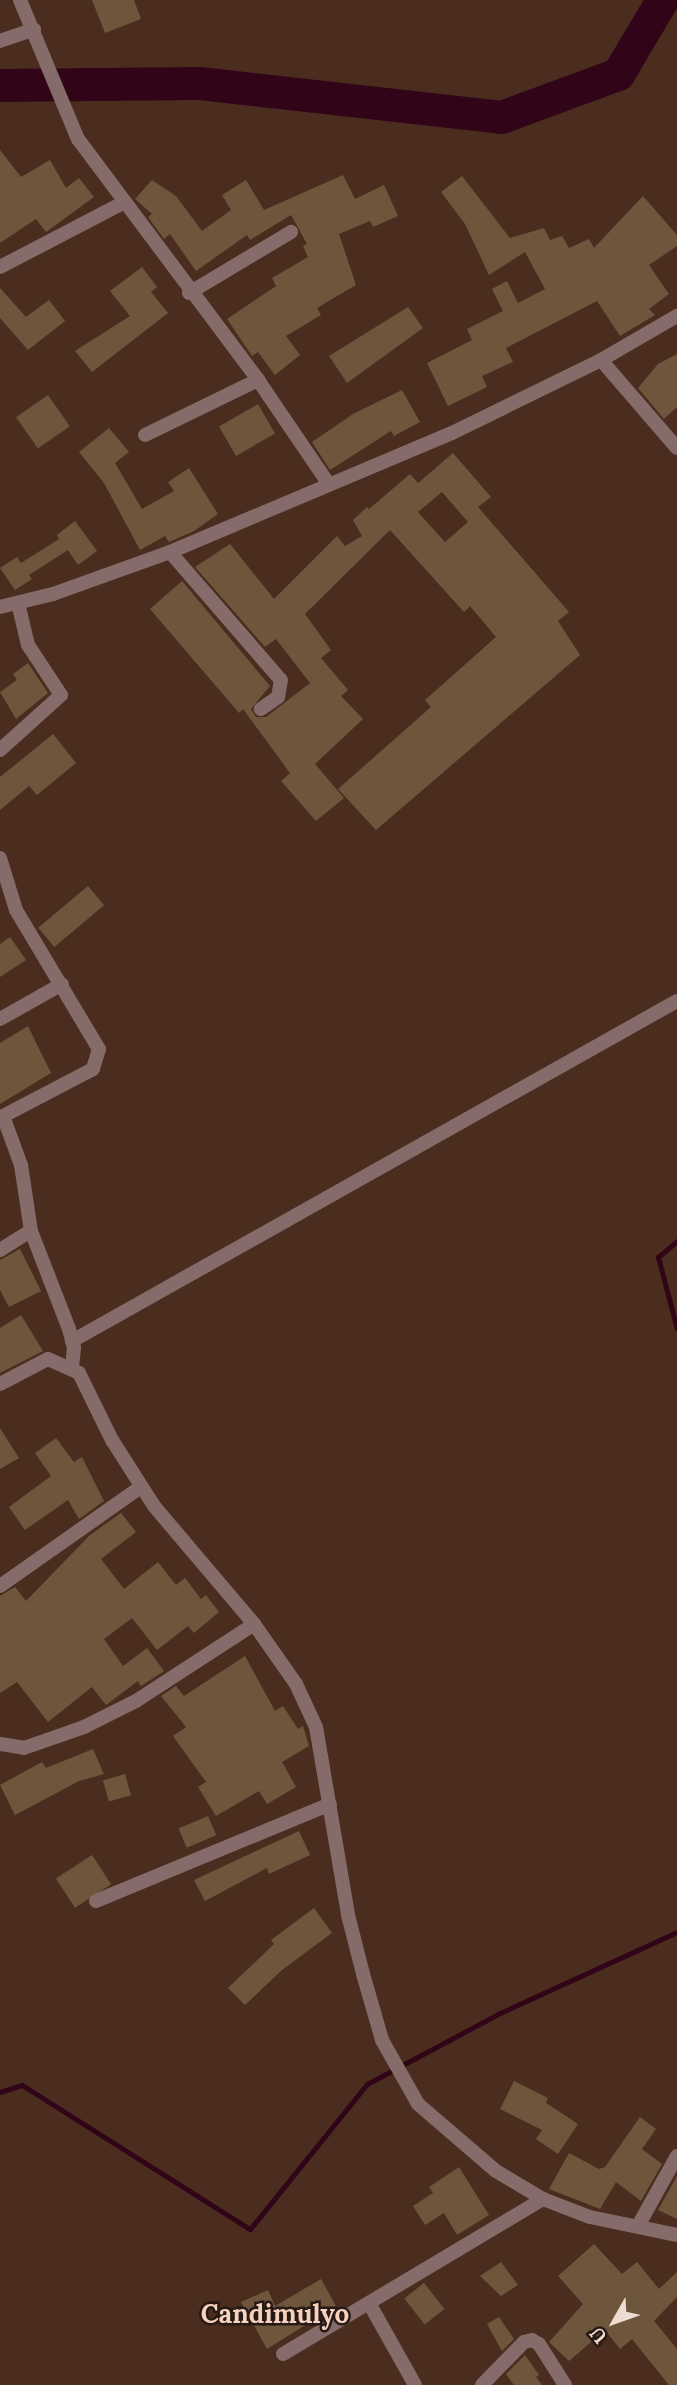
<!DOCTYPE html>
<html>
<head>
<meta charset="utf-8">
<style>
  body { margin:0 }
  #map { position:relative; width:677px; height:2385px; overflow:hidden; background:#4a2d1f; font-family:Lora,serif }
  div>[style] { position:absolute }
  .stream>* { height:5px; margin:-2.5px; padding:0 2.5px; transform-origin:2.5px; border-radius:2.5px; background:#310517 }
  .river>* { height:33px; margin:-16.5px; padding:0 16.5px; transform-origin:16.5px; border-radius:16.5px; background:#310517 }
  .building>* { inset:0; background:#6e563c; transform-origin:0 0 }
  .minor>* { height:14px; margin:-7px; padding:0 7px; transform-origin:7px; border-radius:7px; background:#856b69 }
  .tertiary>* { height:14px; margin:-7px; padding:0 7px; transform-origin:7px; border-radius:7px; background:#856b69 }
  span { translate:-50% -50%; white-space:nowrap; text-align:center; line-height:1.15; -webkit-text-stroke:5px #271913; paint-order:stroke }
  .quarter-label { font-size:26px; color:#f7d1c0; font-weight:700 }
  .north { position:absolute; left:579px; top:2287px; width:70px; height:70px; -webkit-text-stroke:5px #271913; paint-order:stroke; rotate:230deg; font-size:19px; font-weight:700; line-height:28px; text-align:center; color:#eedbd2 }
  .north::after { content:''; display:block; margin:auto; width:24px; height:32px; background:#eedbd2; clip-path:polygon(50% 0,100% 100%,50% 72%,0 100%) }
</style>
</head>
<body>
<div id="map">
  <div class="stream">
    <i style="left:677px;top:1241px;width:25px;rotate:140deg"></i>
    <i style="left:658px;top:1257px;width:74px;rotate:75.2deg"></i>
    <i style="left:0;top:2092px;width:23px;rotate:-18deg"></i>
    <i style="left:22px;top:2085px;width:270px;rotate:32.3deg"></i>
    <i style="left:250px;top:2229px;width:186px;rotate:-51.1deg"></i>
    <i style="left:367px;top:2084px;width:151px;rotate:-28.1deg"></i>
    <i style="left:500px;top:2013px;width:195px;rotate:-24.6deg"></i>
  </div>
  <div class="river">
    <i style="left:0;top:85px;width:199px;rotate:-0.6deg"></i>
    <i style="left:199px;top:83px;width:304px;rotate:6.4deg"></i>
    <i style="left:501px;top:117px;width:125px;rotate:-20.2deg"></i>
    <i style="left:618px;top:74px;width:86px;rotate:-59.3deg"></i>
  </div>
  <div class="building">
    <i style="clip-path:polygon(92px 0,134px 0,141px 19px,105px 33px)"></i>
    <i style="clip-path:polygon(0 150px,21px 177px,50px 160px,66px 188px,79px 178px,94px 197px,46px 232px,36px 219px,0 243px)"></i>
    <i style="clip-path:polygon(343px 175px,355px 199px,384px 185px,398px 216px,373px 227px,370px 221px,339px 234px,356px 285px,317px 308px,321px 315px,286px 336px,300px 355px,275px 375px,258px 352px,252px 356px,227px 319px,276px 286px,272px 278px,308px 257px,303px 246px,307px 244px,291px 215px,250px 240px,247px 235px,196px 271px,170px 234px,164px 239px,148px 217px,152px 214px,135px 199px,152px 180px,176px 196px,202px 231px,231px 210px,222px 195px,246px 180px,264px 210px)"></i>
    <i style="clip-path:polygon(462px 176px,510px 238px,544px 228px,550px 240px,562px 236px,569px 248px,589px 239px,594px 248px,643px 196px,677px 235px,677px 246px,649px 265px,669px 294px,649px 309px,655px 315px,620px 336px,597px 301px,506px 348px,513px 362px,482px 376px,487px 387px,448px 406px,427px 363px,472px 340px,467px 329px,503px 311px,492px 289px,507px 281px,518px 303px,545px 289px,525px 252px,489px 275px,465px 224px,441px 192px)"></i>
    <i style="clip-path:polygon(142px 267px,157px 287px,151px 292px,168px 313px,92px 372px,75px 351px,130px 316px,110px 291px)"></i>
    <i style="clip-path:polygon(0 288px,26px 317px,49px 300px,65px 321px,28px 350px,0 318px)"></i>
    <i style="clip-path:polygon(408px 307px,423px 328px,347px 383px,329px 356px)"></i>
    <i style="clip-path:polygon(677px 354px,677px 407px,664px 419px,638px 388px,658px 364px)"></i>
    <i style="clip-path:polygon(402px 390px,420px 422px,394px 436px,391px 431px,330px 470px,312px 442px,353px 414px)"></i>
    <i style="left:48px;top:395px;width:38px;height:39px;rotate:55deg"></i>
    <i style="left:258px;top:404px;width:34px;height:45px;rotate:60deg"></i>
    <i style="clip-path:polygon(109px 428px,129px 452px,115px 463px,142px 509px,174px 491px,168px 482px,189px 468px,218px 514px,194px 531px,169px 542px,165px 536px,140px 550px,104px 483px,79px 452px)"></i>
    <i style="clip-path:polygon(evenodd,453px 453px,491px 497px,478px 507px,569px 612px,558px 621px,580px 655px,376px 830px,338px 789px,431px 707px,425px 700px,496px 637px,470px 606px,464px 612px,390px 530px,305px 614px,331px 650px,321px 658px,348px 690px,341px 696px,363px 719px,315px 764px,344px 798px,316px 821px,281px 781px,290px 773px,243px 709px,239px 713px,150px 609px,182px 581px,270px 686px,251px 709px,256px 717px,266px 717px,310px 683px,276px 639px,265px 647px,195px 567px,230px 544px,274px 599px,337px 536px,345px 546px,362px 536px,353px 520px,367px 507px,369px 509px,410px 474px,418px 483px,453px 453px,442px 492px,468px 522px,445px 542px,418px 512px,442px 492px)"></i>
    <i style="clip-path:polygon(75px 521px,97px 551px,78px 565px,68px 550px,29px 575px,32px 579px,15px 590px,0 568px,17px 557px,21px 563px,59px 539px,57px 535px)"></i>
    <i style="clip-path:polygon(28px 663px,48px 693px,16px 719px,0 692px,17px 680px,13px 674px)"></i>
    <i style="clip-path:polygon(53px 734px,76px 763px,37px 795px,29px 786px,0 810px,0 777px)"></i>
    <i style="left:88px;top:886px;width:25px;height:65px;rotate:50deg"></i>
    <i style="clip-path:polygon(10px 937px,26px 960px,0 977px,0 944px)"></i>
    <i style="clip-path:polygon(28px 1026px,51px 1073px,0 1104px,0 1043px)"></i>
    <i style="clip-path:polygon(20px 1249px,41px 1291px,9px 1307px,0 1290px,0 1260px)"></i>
    <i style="clip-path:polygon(21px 1315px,43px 1351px,0 1373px,0 1328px)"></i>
    <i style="clip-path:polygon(0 1428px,19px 1458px,0 1469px)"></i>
    <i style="clip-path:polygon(56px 1438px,74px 1462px,82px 1457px,104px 1501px,79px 1519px,68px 1500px,25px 1530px,9px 1507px,51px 1476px,35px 1453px)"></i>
    <i style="clip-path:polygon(121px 1513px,136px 1532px,101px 1559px,124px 1589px,158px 1562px,176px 1585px,185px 1578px,201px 1599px,206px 1595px,219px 1612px,194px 1633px,188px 1626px,157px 1650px,132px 1618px,104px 1639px,123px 1666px,147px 1648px,164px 1671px,141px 1686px,138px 1681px,106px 1705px,92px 1687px,48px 1722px,17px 1682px,0 1693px,0 1596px,15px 1587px,26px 1601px,90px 1535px)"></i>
    <i style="clip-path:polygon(245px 1656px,275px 1711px,283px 1706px,298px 1729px,303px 1726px,309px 1746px,282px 1762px,296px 1787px,267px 1804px,259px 1791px,216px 1816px,198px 1787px,206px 1782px,173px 1736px,186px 1727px,161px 1696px,176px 1686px,184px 1696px)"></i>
    <i style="clip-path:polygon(93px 1749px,104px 1774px,79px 1781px,15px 1815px,0 1785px,42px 1762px,46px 1768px)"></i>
    <i style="left:125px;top:1774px;width:22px;height:23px;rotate:74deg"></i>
    <i style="left:208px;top:1816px;width:21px;height:32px;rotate:67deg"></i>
    <i style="clip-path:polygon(299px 1831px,310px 1855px,269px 1874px,267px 1868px,205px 1901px,194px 1880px)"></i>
    <i style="left:92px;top:1855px;width:35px;height:43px;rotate:57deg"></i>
    <i style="clip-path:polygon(314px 1908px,332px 1933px,282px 1970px,245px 2005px,228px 1988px,274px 1944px,271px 1940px)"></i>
    <i style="clip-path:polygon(514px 2081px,548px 2098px,546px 2103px,578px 2124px,558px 2154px,536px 2139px,542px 2130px,500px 2109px)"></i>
    <i style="clip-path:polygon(640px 2117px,656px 2129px,642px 2149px,662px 2164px,641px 2201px,616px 2182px,600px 2209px,549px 2189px,569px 2153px,599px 2169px,605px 2167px)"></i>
    <i style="clip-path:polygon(459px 2167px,489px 2215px,457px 2235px,444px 2213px,425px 2225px,413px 2206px,433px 2193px,429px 2187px)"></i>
    <i style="clip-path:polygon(677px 2176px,677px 2219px,658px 2210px)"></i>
    <i style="clip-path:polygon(594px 2244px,622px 2274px,637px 2262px,659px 2289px,677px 2272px,677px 2297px,654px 2321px,677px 2349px,677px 2385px,669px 2385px,632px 2339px,620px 2349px,605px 2330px,569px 2361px,549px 2342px,583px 2304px,558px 2276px)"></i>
    <i style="clip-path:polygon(501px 2262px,518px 2285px,501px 2296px,480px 2276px)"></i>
    <i style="clip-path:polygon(321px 2279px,336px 2306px,267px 2349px,241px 2302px,268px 2290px,275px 2306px)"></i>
    <i style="left:424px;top:2283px;width:33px;height:25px;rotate:52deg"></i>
    <i style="clip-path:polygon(499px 2317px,514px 2339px,502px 2351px,487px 2324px)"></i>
    <i style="clip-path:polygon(525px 2355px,539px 2375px,536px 2377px,542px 2385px,514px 2385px,506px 2374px)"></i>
  </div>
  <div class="minor">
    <i style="left:20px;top:0;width:151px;rotate:67.4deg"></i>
    <i style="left:78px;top:139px;width:301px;rotate:53.2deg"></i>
    <i style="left:258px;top:380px;width:125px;rotate:55.8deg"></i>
    <i style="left:0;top:41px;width:36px;rotate:-19deg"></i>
    <i style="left:0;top:267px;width:139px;rotate:-27.5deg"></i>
    <i style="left:189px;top:293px;width:119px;rotate:-30.9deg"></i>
    <i style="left:601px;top:360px;width:116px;rotate:49.2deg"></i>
    <i style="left:145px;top:435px;width:126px;rotate:-26deg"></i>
    <i style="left:170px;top:552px;width:169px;rotate:49.1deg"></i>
    <i style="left:281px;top:680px;width:17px;rotate:100deg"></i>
    <i style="left:278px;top:697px;width:21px;rotate:145deg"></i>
    <i style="left:0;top:750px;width:82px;rotate:-42deg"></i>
    <i style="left:61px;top:695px;width:60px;rotate:-123.4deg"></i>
    <i style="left:28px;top:645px;width:43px;rotate:-103.4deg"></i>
    <i style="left:0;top:858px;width:54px;rotate:72.9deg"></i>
    <i style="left:16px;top:910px;width:162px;rotate:59.2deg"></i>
    <i style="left:99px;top:1049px;width:21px;rotate:107deg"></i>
    <i style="left:93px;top:1069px;width:102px;rotate:152.4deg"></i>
    <i style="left:3px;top:1116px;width:52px;rotate:69.8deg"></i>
    <i style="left:21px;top:1165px;width:67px;rotate:81.4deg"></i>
    <i style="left:31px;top:1231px;width:105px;rotate:68.8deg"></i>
    <i style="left:69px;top:1329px;width:20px;rotate:75deg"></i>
    <i style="left:74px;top:1348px;width:19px;rotate:96deg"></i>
    <i style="left:0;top:1019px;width:71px;rotate:-29.4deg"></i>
    <i style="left:0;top:1250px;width:36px;rotate:-32deg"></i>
    <i style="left:72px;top:1341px;width:694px;rotate:-29.34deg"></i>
    <i style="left:0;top:1586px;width:172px;rotate:-35.1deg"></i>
    <i style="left:0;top:1744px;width:24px;rotate:9deg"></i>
    <i style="left:24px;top:1748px;width:64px;rotate:-19.3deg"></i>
    <i style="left:84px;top:1727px;width:58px;rotate:-26.6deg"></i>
    <i style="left:136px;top:1701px;width:141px;rotate:-33.1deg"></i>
    <i style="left:96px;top:1901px;width:253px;rotate:-22.5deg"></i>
    <i style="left:638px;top:2226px;width:80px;rotate:-60.9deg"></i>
    <i style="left:369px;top:2303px;width:94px;rotate:60.7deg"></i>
    <i style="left:283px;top:2354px;width:303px;rotate:-30.8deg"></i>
    <i style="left:482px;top:2385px;width:60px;rotate:-45.7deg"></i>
    <i style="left:524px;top:2342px;width:8px;rotate:-14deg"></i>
    <i style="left:532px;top:2340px;width:8px;rotate:30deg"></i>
    <i style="left:539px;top:2344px;width:49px;rotate:57.6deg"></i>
  </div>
  <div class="tertiary">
    <i style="left:0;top:607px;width:55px;rotate:-13.8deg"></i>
    <i style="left:53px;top:594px;width:124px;rotate:-19.7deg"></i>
    <i style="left:170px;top:552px;width:306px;rotate:-22.9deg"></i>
    <i style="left:452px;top:433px;width:166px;rotate:-26.1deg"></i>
    <i style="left:601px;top:360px;width:88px;rotate:-30.1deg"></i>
    <i style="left:0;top:1384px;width:54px;rotate:-27.5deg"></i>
    <i style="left:48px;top:1359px;width:34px;rotate:24deg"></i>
    <i style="left:79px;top:1373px;width:75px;rotate:63.8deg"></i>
    <i style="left:112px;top:1440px;width:78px;rotate:57.5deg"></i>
    <i style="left:154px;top:1506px;width:155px;rotate:49.7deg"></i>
    <i style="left:254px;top:1624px;width:73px;rotate:55deg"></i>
    <i style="left:296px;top:1684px;width:47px;rotate:65.1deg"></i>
    <i style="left:316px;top:1727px;width:191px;rotate:80.3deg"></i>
    <i style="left:348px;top:1915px;width:61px;rotate:75.7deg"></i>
    <i style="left:363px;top:1974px;width:69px;rotate:73.9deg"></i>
    <i style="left:382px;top:2040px;width:73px;rotate:60.6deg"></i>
    <i style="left:418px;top:2104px;width:103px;rotate:40.7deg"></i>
    <i style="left:496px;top:2171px;width:55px;rotate:30.8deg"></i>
    <i style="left:543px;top:2199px;width:50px;rotate:21deg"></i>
    <i style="left:590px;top:2217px;width:89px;rotate:11.7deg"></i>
  </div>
  <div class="quarter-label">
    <span style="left:275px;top:2314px">Candimulyo</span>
  </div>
  <div class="north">U</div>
</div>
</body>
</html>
